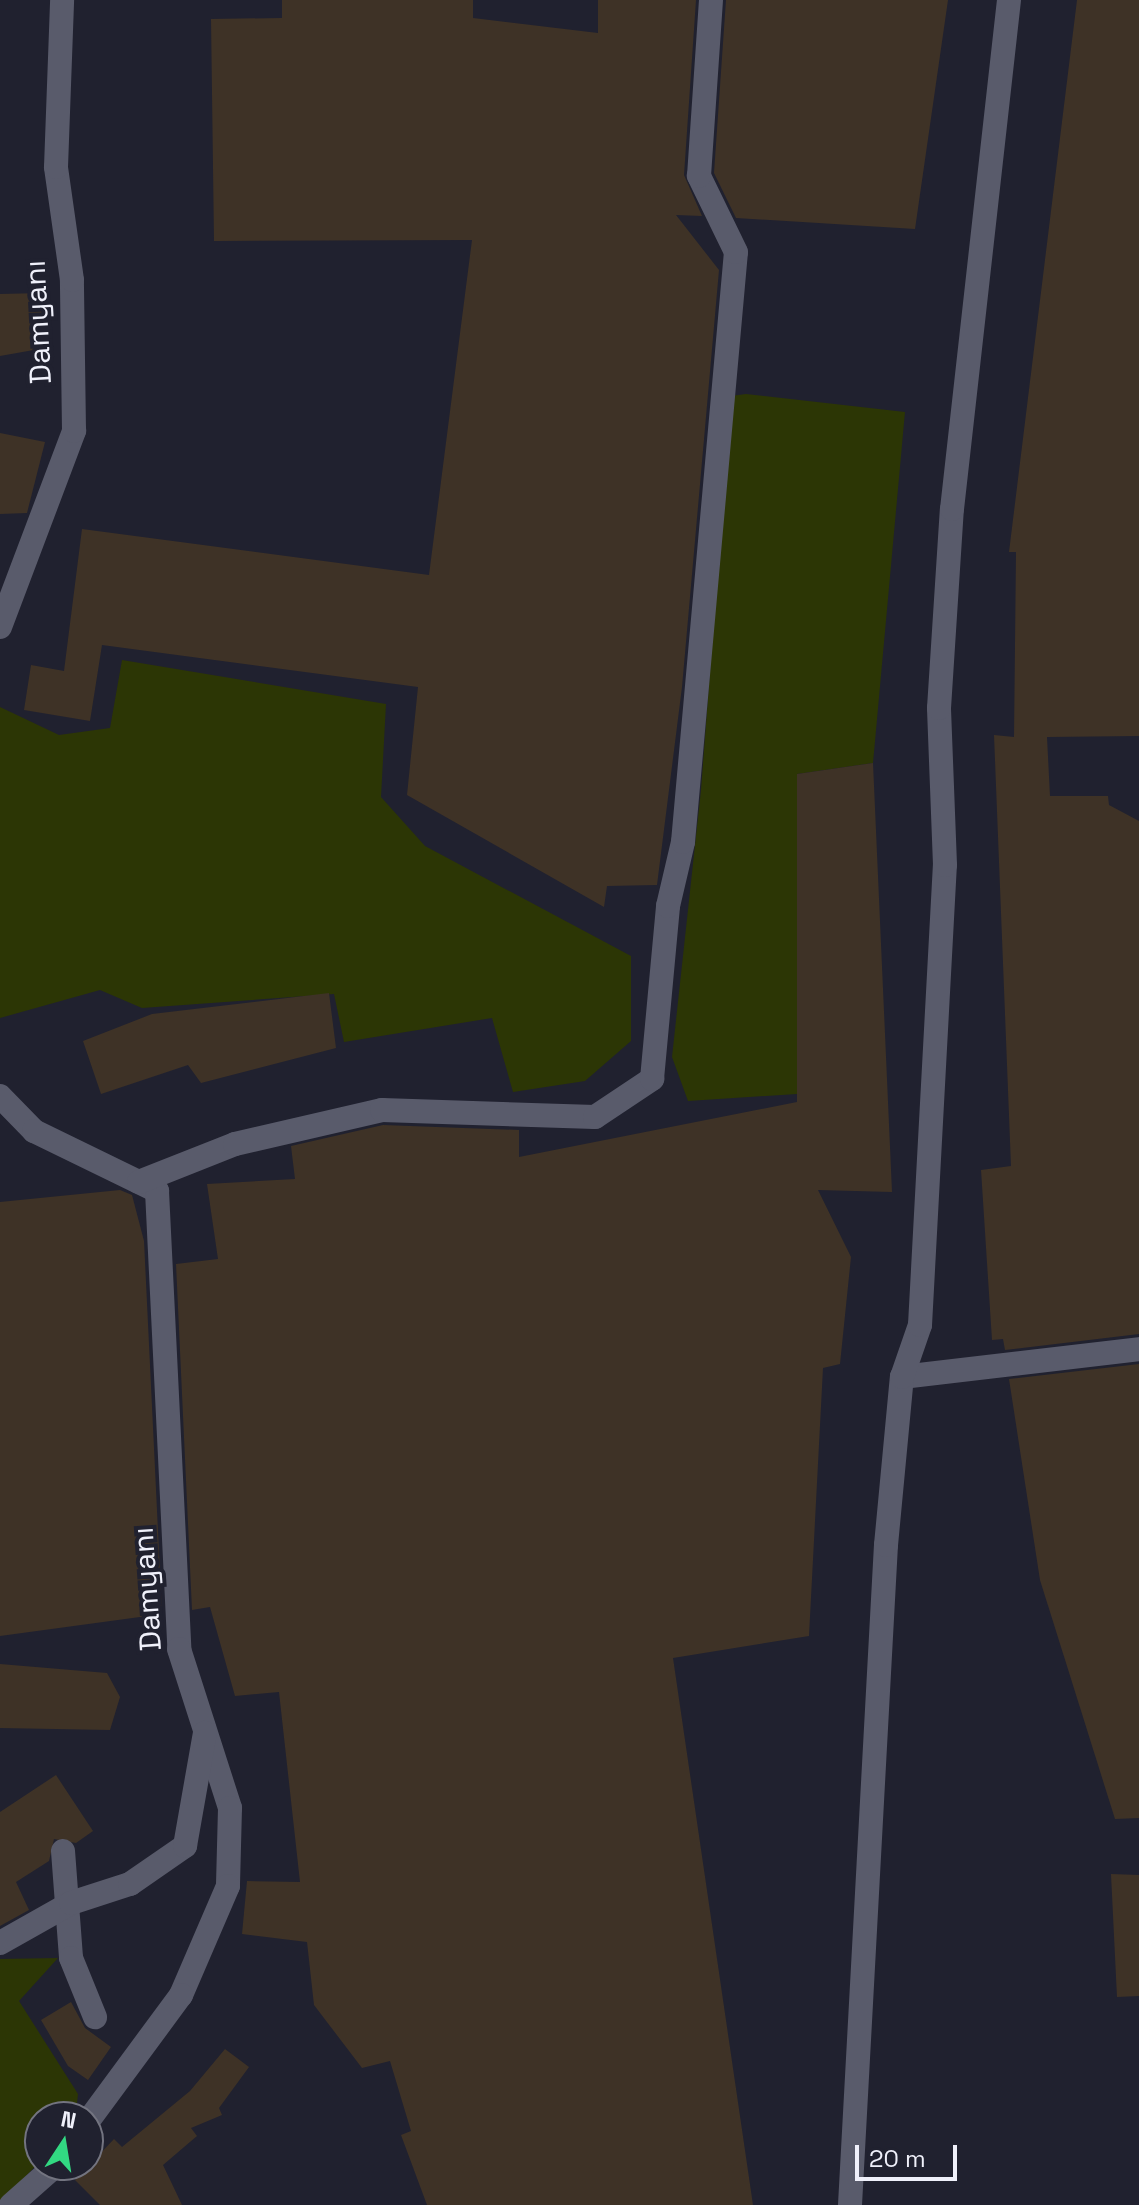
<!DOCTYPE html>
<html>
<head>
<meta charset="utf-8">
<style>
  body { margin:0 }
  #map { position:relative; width:1139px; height:2205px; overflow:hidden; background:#20212f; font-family:"Space Grotesk",sans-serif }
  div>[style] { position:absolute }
  .green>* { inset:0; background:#2c3605 }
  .building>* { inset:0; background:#3e3226 }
  .minor>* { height:24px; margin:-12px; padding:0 12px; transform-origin:12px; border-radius:12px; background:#595b6b }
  span { translate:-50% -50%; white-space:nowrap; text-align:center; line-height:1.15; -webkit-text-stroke:8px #20212f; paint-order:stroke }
  .street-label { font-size:30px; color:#eff0fa }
  .north { position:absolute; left:24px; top:2101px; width:80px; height:80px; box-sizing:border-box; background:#20212f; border:2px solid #737480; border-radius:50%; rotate:12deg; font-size:22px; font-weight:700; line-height:32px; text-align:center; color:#eff0fa }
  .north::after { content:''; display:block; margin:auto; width:28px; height:36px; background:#32d882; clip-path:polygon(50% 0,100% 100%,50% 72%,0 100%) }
  .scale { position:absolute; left:855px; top:2145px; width:102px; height:36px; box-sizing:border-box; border:4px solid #eff0fa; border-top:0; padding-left:10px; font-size:24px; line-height:28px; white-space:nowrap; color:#eff0fa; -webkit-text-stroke:6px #20212f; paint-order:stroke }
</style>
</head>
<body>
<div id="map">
  <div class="green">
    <i style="clip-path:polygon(746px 394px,905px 412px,873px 763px,797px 774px,797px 1094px,688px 1101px,672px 1057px,701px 790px,731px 396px)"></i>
    <i style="clip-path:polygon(122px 660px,386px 704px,381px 797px,425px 846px,631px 956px,631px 1041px,585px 1081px,513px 1092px,492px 1018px,344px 1042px,334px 994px,142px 1008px,100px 990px,0 1018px,0 707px,59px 735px,110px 728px)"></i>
    <i style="clip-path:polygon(58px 1958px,19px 2001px,78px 2094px,76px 2112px,40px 2117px,40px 2161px,0 2204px,0 1959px)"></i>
  </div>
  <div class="building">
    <i style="clip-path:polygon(282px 0,473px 0,473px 18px,598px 33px,598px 0,696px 0,684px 175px,702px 216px,676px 215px,719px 270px,682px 687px,657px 885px,607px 886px,604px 907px,407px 795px,418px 687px,102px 645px,90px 721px,24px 710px,31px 665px,64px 671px,82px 529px,429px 575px,472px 240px,214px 241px,211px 19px,282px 18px)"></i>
    <i style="clip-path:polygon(726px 0,948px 0,915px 229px,736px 218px,714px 173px)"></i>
    <i style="clip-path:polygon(1077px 0,1139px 0,1139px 736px,1047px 737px,1050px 796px,1108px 796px,1109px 805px,1139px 821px,1139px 1334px,1005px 1350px,1003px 1339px,992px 1340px,981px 1170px,1011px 1166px,994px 735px,1014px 737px,1016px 552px,1009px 552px)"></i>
    <i style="clip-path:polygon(43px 293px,45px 348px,0 356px,0 294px)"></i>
    <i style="clip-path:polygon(0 433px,45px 442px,27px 513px,0 514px)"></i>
    <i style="clip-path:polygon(873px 763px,892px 1192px,818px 1190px,851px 1257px,840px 1364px,823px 1368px,809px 1636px,673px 1658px,753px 2205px,427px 2205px,401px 2135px,411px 2131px,390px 2061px,362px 2068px,314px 2005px,307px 1942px,242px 1934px,247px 1881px,300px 1882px,279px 1692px,235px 1696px,210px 1607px,192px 1610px,176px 1264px,218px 1259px,207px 1184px,295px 1179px,291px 1146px,383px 1125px,519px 1130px,519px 1157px,797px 1102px,797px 774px)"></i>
    <i style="clip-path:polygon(329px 993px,336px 1048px,201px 1083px,188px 1065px,101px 1094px,83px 1041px,152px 1014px)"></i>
    <i style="clip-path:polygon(120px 1190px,132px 1195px,144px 1241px,162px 1614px,0 1636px,0 1202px)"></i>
    <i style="clip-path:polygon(1139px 1364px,1139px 1818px,1115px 1819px,1040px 1580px,1009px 1379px)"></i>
    <i style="clip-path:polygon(0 1664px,107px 1673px,120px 1697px,110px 1730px,0 1728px)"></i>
    <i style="clip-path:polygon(56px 1775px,93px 1831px,76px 1843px,54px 1839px,49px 1861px,16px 1882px,29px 1910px,0 1926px,0 1812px)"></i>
    <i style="clip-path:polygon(1111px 1874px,1139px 1875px,1139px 1996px,1117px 1997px)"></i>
    <i style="clip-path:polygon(71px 2002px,85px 2028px,111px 2047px,88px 2080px,68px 2066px,41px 2020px)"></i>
    <i style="clip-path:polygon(225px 2049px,249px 2067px,219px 2108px,222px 2115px,191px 2128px,197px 2136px,163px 2165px,182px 2205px,100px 2205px,75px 2180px,114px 2139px,122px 2147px,190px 2091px)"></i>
  </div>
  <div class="minor">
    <i style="left:0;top:627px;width:210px;rotate:-69.3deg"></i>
    <i style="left:74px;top:431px;width:151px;rotate:-90.8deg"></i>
    <i style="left:72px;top:280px;width:114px;rotate:-98.1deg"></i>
    <i style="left:56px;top:167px;width:167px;rotate:-87.9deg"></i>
    <i style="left:0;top:1096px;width:49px;rotate:45.8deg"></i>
    <i style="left:34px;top:1131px;width:137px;rotate:26deg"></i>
    <i style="left:157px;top:1191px;width:459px;rotate:87.2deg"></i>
    <i style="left:179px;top:1649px;width:167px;rotate:72.2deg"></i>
    <i style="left:230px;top:1808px;width:78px;rotate:91.5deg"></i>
    <i style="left:228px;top:1886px;width:119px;rotate:113.3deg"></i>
    <i style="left:181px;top:1995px;width:157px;rotate:126.4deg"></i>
    <i style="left:139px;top:1182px;width:103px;rotate:-21.6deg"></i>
    <i style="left:235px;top:1144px;width:151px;rotate:-13deg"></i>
    <i style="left:382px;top:1110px;width:213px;rotate:1.9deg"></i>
    <i style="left:595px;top:1117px;width:69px;rotate:-33.7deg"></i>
    <i style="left:652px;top:1079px;width:174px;rotate:-84.7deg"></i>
    <i style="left:668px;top:906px;width:66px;rotate:-76.8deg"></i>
    <i style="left:683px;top:842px;width:592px;rotate:-84.87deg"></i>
    <i style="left:736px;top:252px;width:85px;rotate:-116deg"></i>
    <i style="left:699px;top:176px;width:176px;rotate:-86.1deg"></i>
    <i style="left:902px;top:1377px;width:239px;rotate:-6.7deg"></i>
    <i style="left:63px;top:1851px;width:107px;rotate:85.7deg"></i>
    <i style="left:71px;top:1958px;width:64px;rotate:67.9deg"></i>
    <i style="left:0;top:1943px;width:81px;rotate:-29.4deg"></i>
    <i style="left:71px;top:1903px;width:62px;rotate:-17.9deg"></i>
    <i style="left:130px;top:1884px;width:67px;rotate:-34.6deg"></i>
    <i style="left:185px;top:1846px;width:115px;rotate:-80deg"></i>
    <i style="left:11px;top:2205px;width:60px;rotate:-41.6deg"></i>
    <i style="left:850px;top:2205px;width:661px;rotate:-86.88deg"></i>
    <i style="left:886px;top:1545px;width:169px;rotate:-84.6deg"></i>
    <i style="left:902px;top:1377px;width:55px;rotate:-70.9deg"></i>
    <i style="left:920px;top:1325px;width:461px;rotate:-86.9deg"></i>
    <i style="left:945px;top:865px;width:157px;rotate:-92.2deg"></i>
    <i style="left:939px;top:708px;width:199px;rotate:-86.3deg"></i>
    <i style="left:952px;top:509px;width:512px;rotate:-83.61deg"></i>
  </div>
  <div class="street-label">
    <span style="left:38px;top:322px;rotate:-93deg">Damyanı</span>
    <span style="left:147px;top:1589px;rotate:-94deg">Damyanı</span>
  </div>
  <div class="north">N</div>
  <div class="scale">20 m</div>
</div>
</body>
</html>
